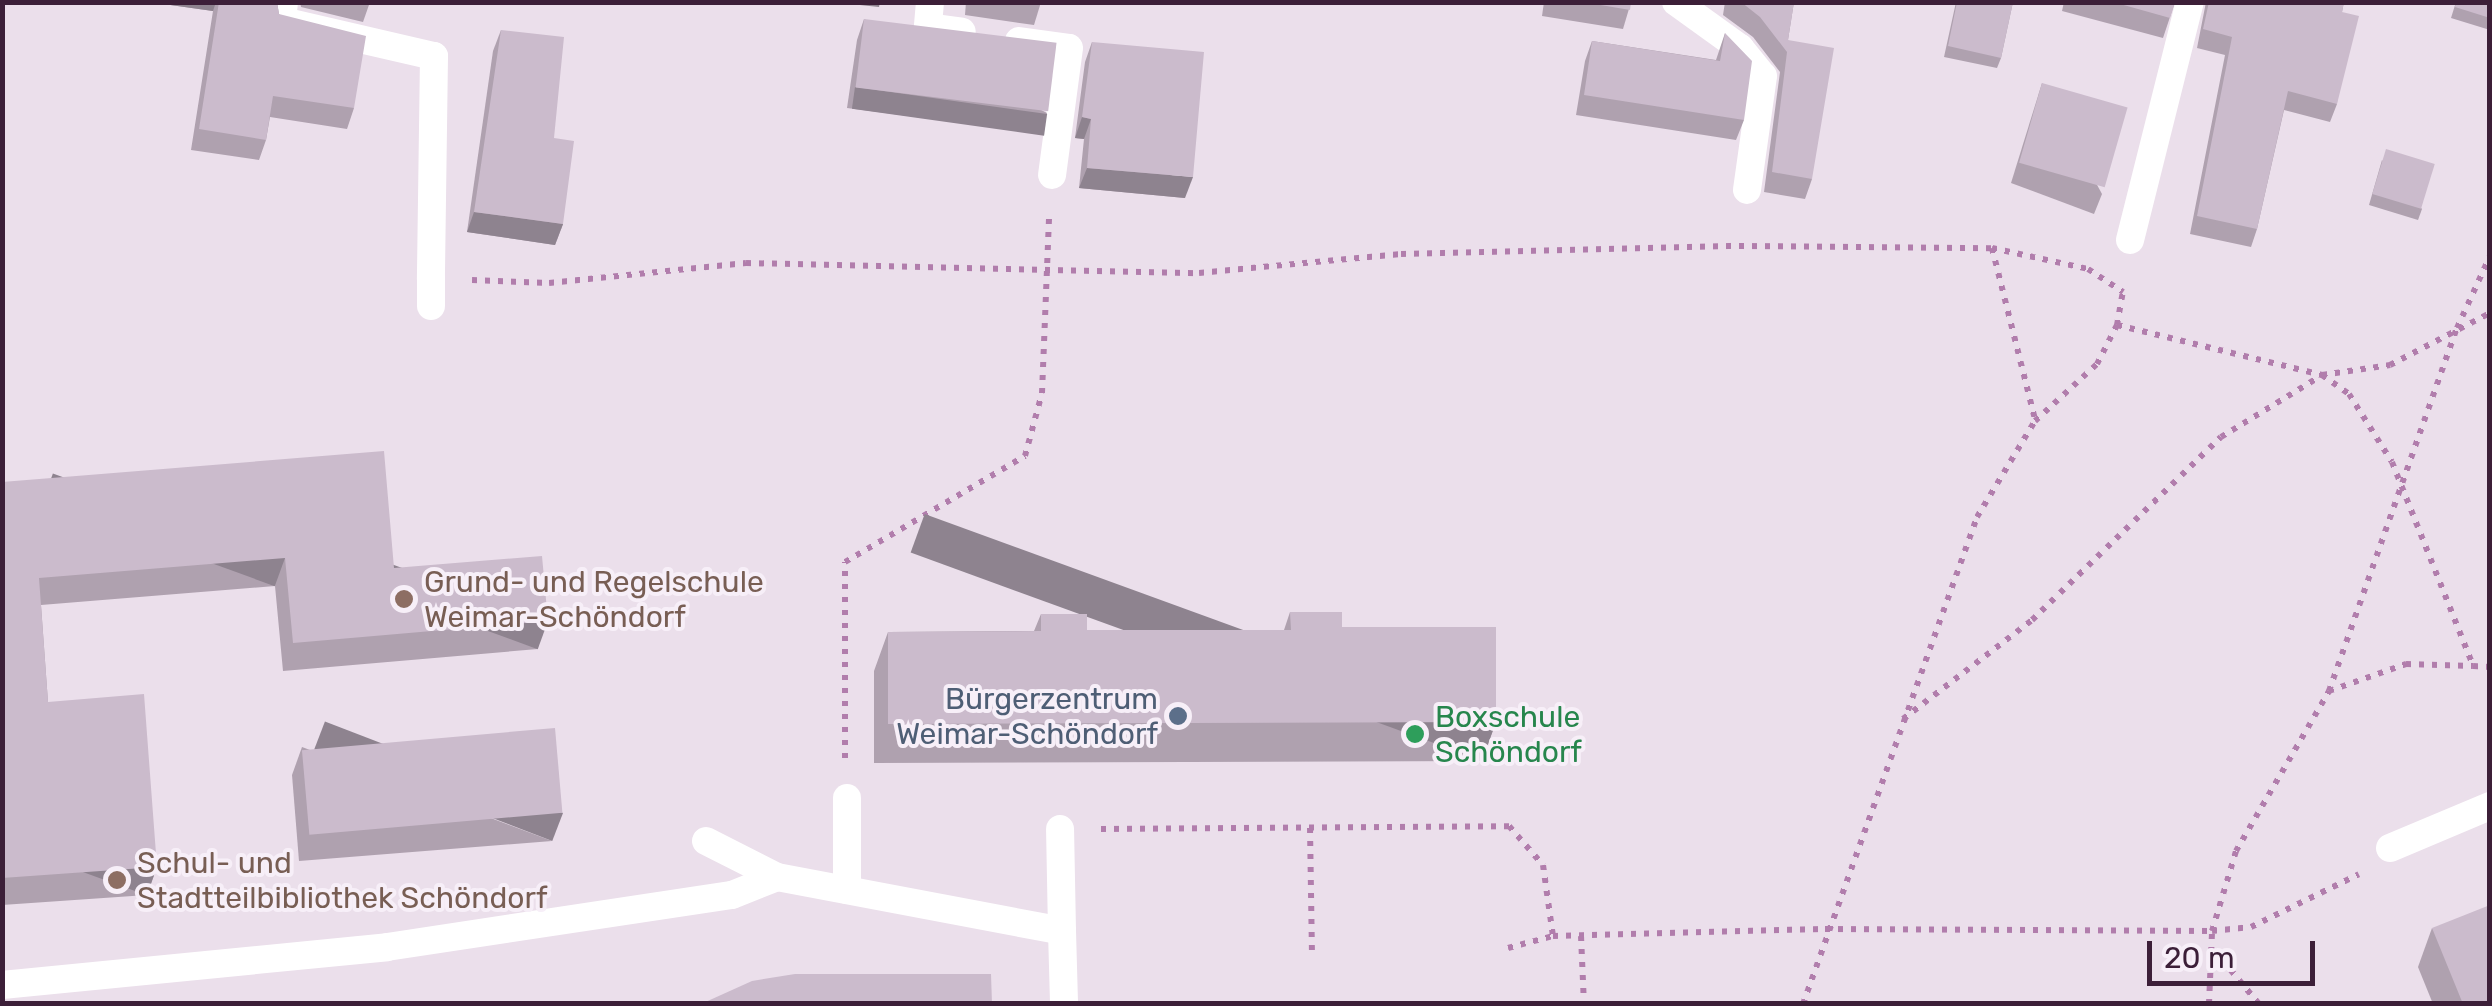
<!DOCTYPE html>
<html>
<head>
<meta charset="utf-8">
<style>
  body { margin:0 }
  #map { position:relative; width:2492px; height:1006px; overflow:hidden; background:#ebdfeb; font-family:Rubik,sans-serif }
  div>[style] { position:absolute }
  .path>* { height:6px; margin-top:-3px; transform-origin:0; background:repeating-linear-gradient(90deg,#b17dac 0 5px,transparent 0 13px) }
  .service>* { height:28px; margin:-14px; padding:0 14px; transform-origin:14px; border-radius:14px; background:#fff }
  .minor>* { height:28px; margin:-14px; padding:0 14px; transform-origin:14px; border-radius:14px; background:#fff }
  .wall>* { inset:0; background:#afa1af }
  .shaded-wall>* { inset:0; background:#8e838f; transform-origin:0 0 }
  .building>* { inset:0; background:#cbbbcc; transform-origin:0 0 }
  .dots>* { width:28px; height:28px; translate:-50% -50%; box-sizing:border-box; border:5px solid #f7eff8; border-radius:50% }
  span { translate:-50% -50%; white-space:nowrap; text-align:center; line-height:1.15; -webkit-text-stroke:8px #f7eff8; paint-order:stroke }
  .education-label { font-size:30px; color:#785e54 }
  .left { translate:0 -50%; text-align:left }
  .service-label { font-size:30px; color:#4e5e75 }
  .right { translate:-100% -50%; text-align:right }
  .leisure-label { font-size:30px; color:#27864d }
  .frame { position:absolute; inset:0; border:5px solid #3c1f38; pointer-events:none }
  .scale { position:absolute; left:2147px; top:941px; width:168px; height:45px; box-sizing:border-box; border:5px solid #3c1f38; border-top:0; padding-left:12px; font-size:30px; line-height:35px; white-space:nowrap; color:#3c1f38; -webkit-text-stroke:8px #f7eff8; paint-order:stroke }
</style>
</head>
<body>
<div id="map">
  <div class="path">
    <i style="left:1992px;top:248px;width:176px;rotate:75.9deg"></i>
    <i style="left:472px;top:280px;width:77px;rotate:2.2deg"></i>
    <i style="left:549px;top:283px;width:198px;rotate:-5.8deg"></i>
    <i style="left:746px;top:263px;width:453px;rotate:1.3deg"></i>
    <i style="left:1199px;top:273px;width:203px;rotate:-5.4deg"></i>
    <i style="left:1401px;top:254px;width:338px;rotate:-1.4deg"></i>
    <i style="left:1739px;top:246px;width:253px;rotate:0.5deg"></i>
    <i style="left:1992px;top:248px;width:98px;rotate:12.3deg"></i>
    <i style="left:2088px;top:269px;width:42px;rotate:33.3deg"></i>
    <i style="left:2117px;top:325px;width:211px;rotate:13.7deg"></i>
    <i style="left:2322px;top:375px;width:69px;rotate:-8.4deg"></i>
    <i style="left:2390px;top:365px;width:113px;rotate:-27.5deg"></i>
    <i style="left:2329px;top:691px;width:82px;rotate:-19.3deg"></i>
    <i style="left:2406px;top:664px;width:67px;rotate:1.7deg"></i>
    <i style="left:1903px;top:719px;width:163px;rotate:-37.5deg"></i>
    <i style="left:2032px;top:620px;width:263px;rotate:-44.1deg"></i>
    <i style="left:2221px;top:437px;width:119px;rotate:-31.5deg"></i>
    <i style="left:2322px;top:375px;width:33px;rotate:35deg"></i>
    <i style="left:2349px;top:394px;width:80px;rotate:57.7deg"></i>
    <i style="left:2392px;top:462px;width:219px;rotate:68.3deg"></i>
    <i style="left:2473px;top:666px;width:17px;rotate:3deg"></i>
    <i style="left:845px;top:758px;width:196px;rotate:-90deg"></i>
    <i style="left:845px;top:562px;width:209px;rotate:-30.5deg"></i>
    <i style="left:1025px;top:456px;width:65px;rotate:-74.9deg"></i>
    <i style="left:1042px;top:393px;width:176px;rotate:-87.7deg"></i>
    <i style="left:1310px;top:828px;width:125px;rotate:89.1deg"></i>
    <i style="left:1101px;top:829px;width:408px;rotate:-0.4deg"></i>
    <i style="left:1509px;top:826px;width:52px;rotate:48.9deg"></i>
    <i style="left:1543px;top:865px;width:72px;rotate:82deg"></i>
    <i style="left:1581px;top:936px;width:68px;rotate:87.5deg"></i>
    <i style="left:1508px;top:948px;width:47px;rotate:-14.9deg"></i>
    <i style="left:1553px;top:936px;width:272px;rotate:-1.5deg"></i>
    <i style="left:1825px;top:929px;width:387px;rotate:0.3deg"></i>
    <i style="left:2212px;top:931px;width:39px;rotate:-6deg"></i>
    <i style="left:2251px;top:927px;width:120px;rotate:-26.1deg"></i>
    <i style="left:2214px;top:950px;width:70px;rotate:50.2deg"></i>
    <i style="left:1803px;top:1004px;width:517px;rotate:-70.34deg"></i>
    <i style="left:1977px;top:517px;width:112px;rotate:-58.9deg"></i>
    <i style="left:2035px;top:421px;width:84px;rotate:-42.6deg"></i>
    <i style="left:2097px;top:364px;width:44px;rotate:-62.9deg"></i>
    <i style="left:2117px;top:325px;width:35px;rotate:-80deg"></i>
    <i style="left:2209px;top:1004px;width:73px;rotate:-87.6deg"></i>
    <i style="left:2212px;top:931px;width:84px;rotate:-73.3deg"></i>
    <i style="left:2236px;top:851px;width:185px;rotate:-59.8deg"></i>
    <i style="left:2329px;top:691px;width:385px;rotate:-70.6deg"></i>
    <i style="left:2457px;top:328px;width:79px;rotate:-65.4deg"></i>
  </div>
  <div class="service">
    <i style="left:431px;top:279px;width:27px;rotate:90deg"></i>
    <i style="left:847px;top:798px;width:92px;rotate:90deg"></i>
    <i style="left:706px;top:841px;width:80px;rotate:26.9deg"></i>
    <i style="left:2390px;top:848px;width:108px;rotate:-22.8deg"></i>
    <i style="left:2px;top:985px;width:387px;rotate:-5.6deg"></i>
    <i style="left:387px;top:947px;width:349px;rotate:-8.6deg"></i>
    <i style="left:732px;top:895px;width:48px;rotate:-21.8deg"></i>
    <i style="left:777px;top:877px;width:290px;rotate:10.7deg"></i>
    <i style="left:1062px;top:931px;width:102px;rotate:-91.1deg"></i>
  </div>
  <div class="minor">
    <i style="left:284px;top:2px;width:19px;rotate:96deg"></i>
    <i style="left:282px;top:21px;width:156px;rotate:13deg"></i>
    <i style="left:434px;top:56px;width:223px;rotate:90.8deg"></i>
    <i style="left:930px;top:2px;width:25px;rotate:95deg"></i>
    <i style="left:928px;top:27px;width:34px;rotate:8deg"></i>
    <i style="left:1676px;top:2px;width:79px;rotate:35.7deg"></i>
    <i style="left:1740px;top:48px;width:36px;rotate:51deg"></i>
    <i style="left:1763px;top:76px;width:115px;rotate:98deg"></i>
    <i style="left:1019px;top:41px;width:50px;rotate:8deg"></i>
    <i style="left:1069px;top:48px;width:128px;rotate:97.6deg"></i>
    <i style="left:2130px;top:240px;width:245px;rotate:-75.9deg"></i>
    <i style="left:1062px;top:931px;width:73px;rotate:88.4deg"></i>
  </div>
  <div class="wall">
    <i style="clip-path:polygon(149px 2px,277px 2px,279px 14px,354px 108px,347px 129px,270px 117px,266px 140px,259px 160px,191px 150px,213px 11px)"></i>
    <i style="clip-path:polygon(300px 2px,370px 2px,363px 22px,301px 7px)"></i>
    <i style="clip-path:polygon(966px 2px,1041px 2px,1034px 25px,965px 15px)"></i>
    <i style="clip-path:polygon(1544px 2px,1631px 2px,1623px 29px,1542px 16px)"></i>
    <i style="clip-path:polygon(1725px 2px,1794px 2px,1788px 40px,1812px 179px,1805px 199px,1764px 192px,1780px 72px,1753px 37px,1723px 15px)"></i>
    <i style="clip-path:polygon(1956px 2px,2013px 2px,2001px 58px,1997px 68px,1944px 57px)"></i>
    <i style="clip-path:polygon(2064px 2px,2175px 2px,2163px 38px,2062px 11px)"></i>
    <i style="clip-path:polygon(2206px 2px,2344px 2px,2342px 12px,2337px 104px,2330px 122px,2284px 110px,2257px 229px,2251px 247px,2190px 234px,2225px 55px,2197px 48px)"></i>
    <i style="clip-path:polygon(2456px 2px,2490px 2px,2490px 30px,2451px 18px)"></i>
    <i style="clip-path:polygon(864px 19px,1047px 113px,1040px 133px,847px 108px,857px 40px)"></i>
    <i style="clip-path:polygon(501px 30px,554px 138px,563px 224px,555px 245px,467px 232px,493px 51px)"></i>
    <i style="clip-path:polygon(1725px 33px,1744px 120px,1736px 140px,1576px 115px,1585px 61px,1592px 41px,1716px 60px)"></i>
    <i style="clip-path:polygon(1092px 42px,1185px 198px,1079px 188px,1084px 139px,1075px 138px,1085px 62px)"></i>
    <i style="clip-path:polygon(2042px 83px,2102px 194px,2094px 214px,2011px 183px)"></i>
    <i style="clip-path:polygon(2382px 160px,2422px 209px,2418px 220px,2369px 205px)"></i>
    <i style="clip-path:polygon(2px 482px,394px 568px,538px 649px,283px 671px,275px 586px,41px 605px,48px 702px,157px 867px,147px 895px,2px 905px)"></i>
    <i style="clip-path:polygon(1290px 612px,1342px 627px,1496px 722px,1482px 761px,874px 763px,874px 671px,888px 632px,1034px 631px,1041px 614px,1087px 630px,1284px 630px)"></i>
    <i style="clip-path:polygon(302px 747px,552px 841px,299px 861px,292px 775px)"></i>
    <i style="clip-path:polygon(2432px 928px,2490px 1004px,2433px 1004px,2418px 967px)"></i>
  </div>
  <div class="shaded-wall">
    <i style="clip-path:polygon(149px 2px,216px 2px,213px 11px)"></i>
    <i style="clip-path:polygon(831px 2px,880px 2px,879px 7px)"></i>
    <i style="left:855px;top:87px;width:194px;height:22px;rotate:8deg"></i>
    <i style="clip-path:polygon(1082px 117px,1091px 119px,1084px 139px,1075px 138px)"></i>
    <i style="clip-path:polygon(1087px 168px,1193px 177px,1185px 198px,1079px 188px)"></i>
    <i style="clip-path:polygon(474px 212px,563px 224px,555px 245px,467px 232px)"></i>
    <i style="left:285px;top:558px;width:30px;height:247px;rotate:110deg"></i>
    <i style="left:548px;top:621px;width:30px;height:256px;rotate:110deg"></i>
    <i style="left:1496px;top:722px;width:41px;height:608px;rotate:110deg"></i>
    <i style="left:563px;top:813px;width:30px;height:255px;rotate:111deg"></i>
    <i style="left:157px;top:867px;width:30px;height:155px;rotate:110deg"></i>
  </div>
  <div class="building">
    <i style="clip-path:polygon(219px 2px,277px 2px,279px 14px,366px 36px,354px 108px,273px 96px,266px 140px,199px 129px)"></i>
    <i style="clip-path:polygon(1583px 2px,1631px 2px,1630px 10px)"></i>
    <i style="clip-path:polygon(1741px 2px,1794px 2px,1788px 40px,1834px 48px,1812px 179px,1772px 172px,1787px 52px,1760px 17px)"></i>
    <i style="clip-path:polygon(1957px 2px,2013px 2px,2001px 58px,1948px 46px)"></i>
    <i style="clip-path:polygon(2113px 2px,2175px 2px,2170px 18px)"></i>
    <i style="clip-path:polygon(2209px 2px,2344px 2px,2342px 12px,2359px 16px,2337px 104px,2288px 91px,2257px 229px,2197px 216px,2232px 37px,2203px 29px)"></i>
    <i style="clip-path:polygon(2456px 2px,2490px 2px,2490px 18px,2455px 7px)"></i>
    <i style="left:864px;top:19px;width:194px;height:69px;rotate:7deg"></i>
    <i style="clip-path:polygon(501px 30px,564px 37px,554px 138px,574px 141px,563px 224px,474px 212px)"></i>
    <i style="clip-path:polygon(1725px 33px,1752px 61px,1744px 120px,1584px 95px,1592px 41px,1720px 61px)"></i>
    <i style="clip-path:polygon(1092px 42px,1204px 52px,1193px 177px,1087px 168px,1091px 119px,1082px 117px)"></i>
    <i style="left:2042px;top:83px;width:89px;height:83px;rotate:16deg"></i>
    <i style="left:2386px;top:149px;width:51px;height:47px;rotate:17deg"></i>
    <i style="clip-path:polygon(384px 451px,394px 568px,542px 556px,548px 621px,293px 643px,285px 558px,39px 578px,48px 702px,144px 694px,157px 867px,2px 878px,2px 482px)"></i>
    <i style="clip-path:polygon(1290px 612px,1342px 612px,1342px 627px,1496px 627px,1496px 722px,888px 724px,888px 632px,1041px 631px,1041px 614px,1087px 614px,1087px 630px,1291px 630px)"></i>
    <i style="left:555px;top:728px;width:85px;height:254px;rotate:85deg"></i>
    <i style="clip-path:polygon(2490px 905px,2490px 1004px,2463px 1004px,2432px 928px)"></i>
    <i style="clip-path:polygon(795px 974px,991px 974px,992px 1004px,701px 1004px,752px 981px)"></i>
  </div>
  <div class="dots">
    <i style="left:404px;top:599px;background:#8d6e63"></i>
    <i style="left:1178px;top:716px;background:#5c6f8a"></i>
    <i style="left:1415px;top:734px;background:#2e9e5b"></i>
    <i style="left:117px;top:880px;background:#8d6e63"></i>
  </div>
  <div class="education-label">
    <span class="left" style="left:424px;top:599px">Grund- und Regelschule<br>Weimar-Schöndorf</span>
    <span class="left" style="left:137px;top:880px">Schul- und<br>Stadtteilbibliothek Schöndorf</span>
  </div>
  <div class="service-label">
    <span class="right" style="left:1158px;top:716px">Bürgerzentrum<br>Weimar-Schöndorf</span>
  </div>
  <div class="leisure-label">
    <span class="left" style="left:1435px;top:734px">Boxschule<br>Schöndorf</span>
  </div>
  <div class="frame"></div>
  <div class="scale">20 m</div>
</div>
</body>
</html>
